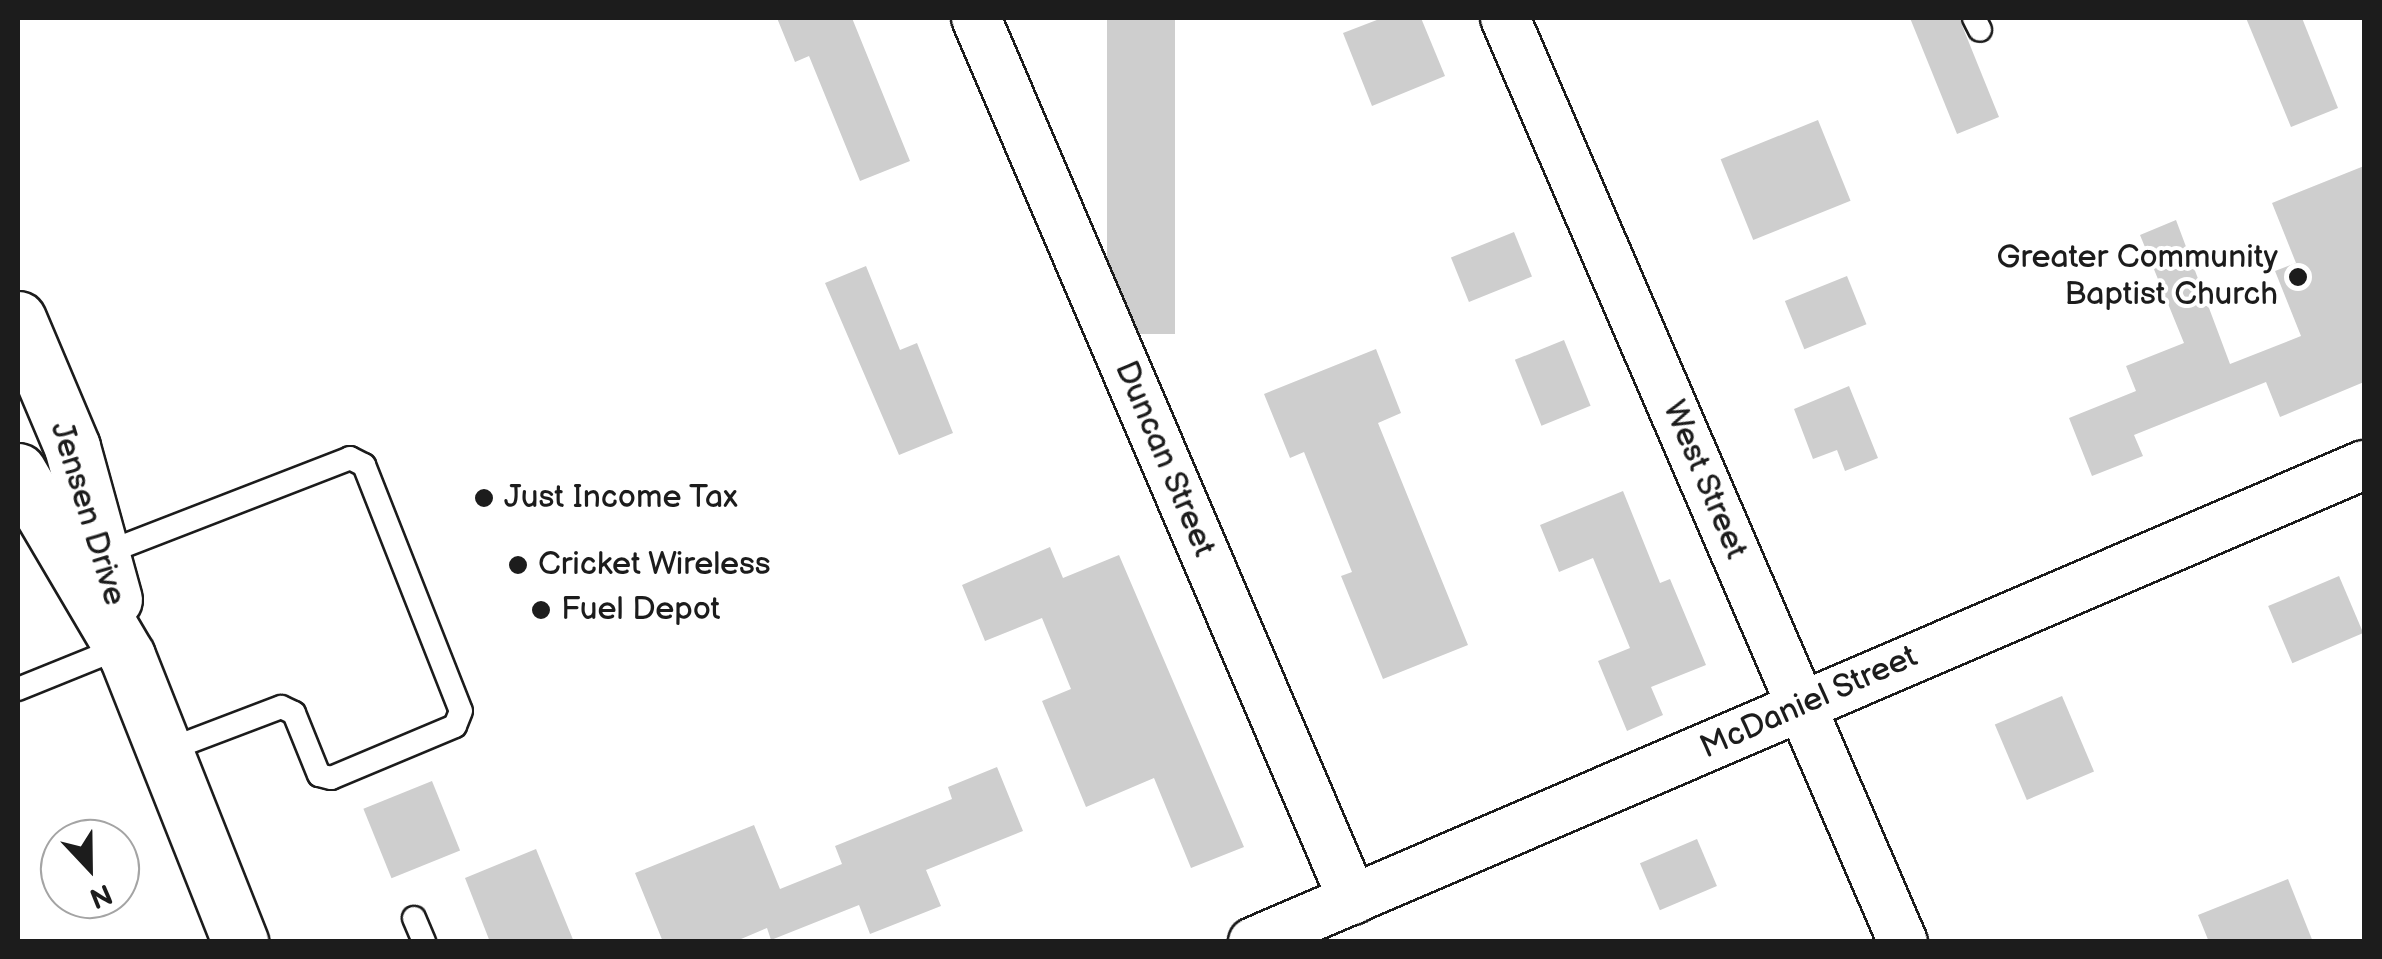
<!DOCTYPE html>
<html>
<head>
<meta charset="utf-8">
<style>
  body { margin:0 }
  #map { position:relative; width:2382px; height:959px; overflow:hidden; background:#fff; font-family:"Balsamiq Sans",sans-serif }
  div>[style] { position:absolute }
  .building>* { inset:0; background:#cecece; transform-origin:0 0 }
  .roads { filter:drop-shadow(2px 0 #1c1c1c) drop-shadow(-2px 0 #1c1c1c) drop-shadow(0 2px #1c1c1c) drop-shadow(0 -2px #1c1c1c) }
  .service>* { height:22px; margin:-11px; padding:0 11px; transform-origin:11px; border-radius:11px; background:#fff }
  .minor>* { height:48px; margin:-24px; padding:0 24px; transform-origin:24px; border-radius:24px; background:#fff }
  .secondary>* { height:55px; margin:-27.5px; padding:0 27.5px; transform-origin:27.5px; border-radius:27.5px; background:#fff }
  .dots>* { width:28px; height:28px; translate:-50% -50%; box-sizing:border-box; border:5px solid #fff; border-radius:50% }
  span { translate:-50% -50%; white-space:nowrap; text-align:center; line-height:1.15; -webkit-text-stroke:8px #fff; paint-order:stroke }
  .poi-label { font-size:32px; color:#1c1c1c }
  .right { translate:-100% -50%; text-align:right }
  .left { translate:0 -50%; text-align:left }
  .street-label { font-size:32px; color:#1c1c1c }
  .frame { position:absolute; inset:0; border:20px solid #1c1c1c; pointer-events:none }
  .north { position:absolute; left:40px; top:819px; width:100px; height:100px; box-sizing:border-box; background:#fff; border:2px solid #a4a4a4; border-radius:50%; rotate:158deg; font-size:28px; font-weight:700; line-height:40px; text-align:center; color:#1c1c1c }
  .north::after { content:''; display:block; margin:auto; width:35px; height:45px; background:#1c1c1c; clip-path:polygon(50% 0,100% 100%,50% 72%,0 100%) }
</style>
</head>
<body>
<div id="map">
  <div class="building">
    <i style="clip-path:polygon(777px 18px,852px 18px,910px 161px,860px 181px,809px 56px,795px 62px)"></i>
    <i style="left:1107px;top:18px;width:68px;height:316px"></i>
    <i style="clip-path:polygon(1382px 18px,1421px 18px,1445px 76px,1372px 106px,1343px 33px)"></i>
    <i style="clip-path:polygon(1910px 18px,1959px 18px,1999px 117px,1957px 134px)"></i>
    <i style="clip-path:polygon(2246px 18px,2302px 18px,2338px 108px,2291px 127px)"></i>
    <i style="left:1818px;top:120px;width:87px;height:105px;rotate:68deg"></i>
    <i style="clip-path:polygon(2364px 166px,2364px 382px,2280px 417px,2266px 382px,2134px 435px,2143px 456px,2092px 476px,2069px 418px,2136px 391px,2126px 366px,2184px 343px,2140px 235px,2176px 220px,2230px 364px,2301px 336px,2275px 271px,2296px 263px,2272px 203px)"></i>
    <i style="left:1514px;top:232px;width:48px;height:68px;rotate:68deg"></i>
    <i style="clip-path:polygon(866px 266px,900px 350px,917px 343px,953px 433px,899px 455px,825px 283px)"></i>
    <i style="left:1847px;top:276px;width:52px;height:67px;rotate:68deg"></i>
    <i style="left:1564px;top:340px;width:71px;height:53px;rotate:68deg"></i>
    <i style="clip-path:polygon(1376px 349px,1401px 413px,1378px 423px,1468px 645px,1383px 679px,1341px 576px,1352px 572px,1304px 452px,1290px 458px,1264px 394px)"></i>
    <i style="clip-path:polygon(1849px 386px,1878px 458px,1845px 471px,1837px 450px,1813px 459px,1794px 409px)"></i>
    <i style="clip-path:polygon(1623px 491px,1660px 583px,1670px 579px,1706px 665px,1651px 687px,1663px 715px,1627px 731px,1598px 661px,1630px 648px,1593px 558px,1559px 572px,1540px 525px)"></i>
    <i style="clip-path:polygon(1050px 547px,1063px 578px,1119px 555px,1244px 847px,1191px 868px,1154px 778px,1086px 807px,1042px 701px,1071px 689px,1042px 618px,985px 641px,962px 585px)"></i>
    <i style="left:2339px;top:576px;width:62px;height:77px;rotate:67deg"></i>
    <i style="left:2062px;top:696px;width:82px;height:73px;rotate:67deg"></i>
    <i style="clip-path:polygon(997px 767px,1023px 831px,926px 870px,941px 906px,870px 934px,859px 905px,771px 940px,767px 928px,734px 942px,663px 942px,635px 873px,754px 825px,780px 889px,842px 864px,835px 846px,952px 799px,948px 787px)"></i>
    <i style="left:432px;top:781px;width:75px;height:74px;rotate:68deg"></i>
    <i style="left:1697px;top:839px;width:51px;height:62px;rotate:67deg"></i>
    <i style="clip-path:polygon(536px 849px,574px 942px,490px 942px,465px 878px)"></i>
    <i style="clip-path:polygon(2288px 879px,2313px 942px,2209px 942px,2198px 915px)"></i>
  </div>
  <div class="roads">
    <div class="service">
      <i style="left:1974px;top:18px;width:13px;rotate:63deg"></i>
      <i style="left:103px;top:554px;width:265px;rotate:-21.2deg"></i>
      <i style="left:350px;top:458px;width:16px;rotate:27deg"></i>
      <i style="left:364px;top:465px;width:264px;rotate:68.5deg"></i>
      <i style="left:461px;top:711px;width:16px;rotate:112deg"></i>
      <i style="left:455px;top:726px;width:134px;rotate:157.2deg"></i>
      <i style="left:331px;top:778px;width:12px;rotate:-166deg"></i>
      <i style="left:319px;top:775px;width:67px;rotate:-112deg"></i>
      <i style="left:294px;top:713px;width:14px;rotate:-155deg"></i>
      <i style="left:281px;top:707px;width:124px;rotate:159.2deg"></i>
      <i style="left:18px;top:689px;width:112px;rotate:-22deg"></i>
      <i style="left:414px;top:918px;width:26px;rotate:67deg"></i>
    </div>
    <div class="minor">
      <i style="left:976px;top:18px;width:959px;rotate:66.86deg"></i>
      <i style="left:1505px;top:18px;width:1006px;rotate:66.7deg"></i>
      <i style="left:1253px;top:942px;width:1209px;rotate:-23.24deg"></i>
    </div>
    <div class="secondary">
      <i style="left:18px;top:319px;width:139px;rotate:67.1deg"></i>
      <i style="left:72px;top:447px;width:158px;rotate:74.6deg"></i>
      <i style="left:18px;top:471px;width:215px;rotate:59.5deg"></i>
      <i style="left:127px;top:656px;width:308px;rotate:68.4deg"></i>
    </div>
  </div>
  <div class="dots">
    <i style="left:2298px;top:277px;background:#1c1c1c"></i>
    <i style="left:484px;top:498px;background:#1c1c1c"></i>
    <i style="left:518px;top:565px;background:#1c1c1c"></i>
    <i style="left:541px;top:610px;background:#1c1c1c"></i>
  </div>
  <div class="poi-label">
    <span class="right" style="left:2278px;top:277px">Greater Community<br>Baptist Church</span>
    <span class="left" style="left:504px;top:498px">Just Income Tax</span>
    <span class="left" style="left:538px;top:565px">Cricket Wireless</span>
    <span class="left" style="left:561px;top:610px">Fuel Depot</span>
  </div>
  <div class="street-label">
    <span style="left:1164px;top:459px;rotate:67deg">Duncan Street</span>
    <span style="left:1704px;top:480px;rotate:67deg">West Street</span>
    <span style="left:87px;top:514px;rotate:73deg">Jensen Drive</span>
    <span style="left:1809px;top:703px;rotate:-24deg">McDaniel Street</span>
  </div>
  <div class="frame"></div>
  <div class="north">N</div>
</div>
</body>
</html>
